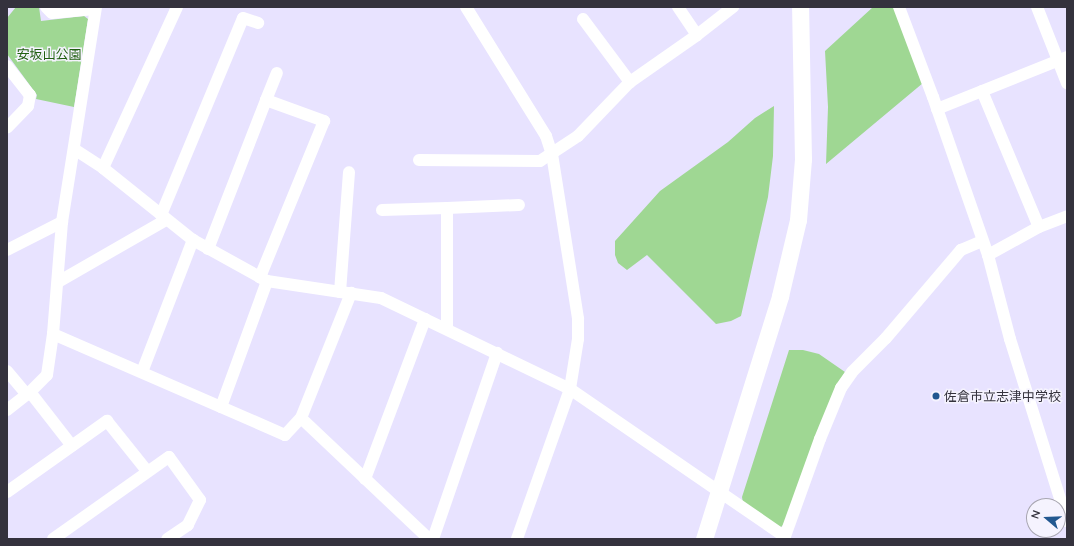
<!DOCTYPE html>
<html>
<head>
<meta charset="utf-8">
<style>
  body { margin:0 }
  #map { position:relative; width:1074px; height:546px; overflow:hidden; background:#e8e3ff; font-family:Quicksand,"Noto Sans JP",sans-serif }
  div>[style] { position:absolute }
  .green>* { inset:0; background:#9fd793 }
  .street>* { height:12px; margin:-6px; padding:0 6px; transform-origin:6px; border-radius:6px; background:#fff }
  .secondary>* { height:17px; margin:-8.5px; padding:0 8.5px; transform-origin:8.5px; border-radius:8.5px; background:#fff }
  .dots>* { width:11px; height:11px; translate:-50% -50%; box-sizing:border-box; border:2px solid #f5f3fe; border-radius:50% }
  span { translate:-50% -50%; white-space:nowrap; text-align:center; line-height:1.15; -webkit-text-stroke:3px #f5f3fe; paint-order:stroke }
  .park-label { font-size:13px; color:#205f10 }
  .poi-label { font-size:13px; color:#34323d }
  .left { translate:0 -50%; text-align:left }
  .frame { position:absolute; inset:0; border:8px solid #34323d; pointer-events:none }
  .north { position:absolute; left:1026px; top:498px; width:40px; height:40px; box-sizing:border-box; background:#f5f3fe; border:1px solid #a8a6b1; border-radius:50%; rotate:289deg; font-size:11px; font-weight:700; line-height:16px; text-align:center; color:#34323d }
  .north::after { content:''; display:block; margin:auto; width:14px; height:18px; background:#225890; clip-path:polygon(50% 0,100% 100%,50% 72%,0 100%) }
</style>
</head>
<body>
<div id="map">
  <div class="green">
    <i style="clip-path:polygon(16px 7px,39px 7px,41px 21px,84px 16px,88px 19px,74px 107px,36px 99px,37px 95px,7px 54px,7px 18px)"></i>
    <i style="clip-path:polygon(873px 7px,895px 7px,923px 83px,826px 164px,828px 107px,825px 51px)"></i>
    <i style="clip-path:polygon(774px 106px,773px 156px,768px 197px,741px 316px,731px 321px,716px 324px,647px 255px,627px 270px,618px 263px,615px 255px,615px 241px,660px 191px,728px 142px,755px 118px)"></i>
    <i style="clip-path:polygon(789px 350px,803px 350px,819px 354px,845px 372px,837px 386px,784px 524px,781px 527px,776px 526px,743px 503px,742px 497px)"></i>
  </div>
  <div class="street">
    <i style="left:46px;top:7px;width:8px;rotate:45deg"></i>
    <i style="left:52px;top:13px;width:43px;rotate:-5.3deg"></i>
    <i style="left:466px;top:7px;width:152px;rotate:58.2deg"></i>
    <i style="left:546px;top:136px;width:19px;rotate:72deg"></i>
    <i style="left:552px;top:154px;width:167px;rotate:81deg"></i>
    <i style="left:578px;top:319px;width:20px;rotate:90deg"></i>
    <i style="left:578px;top:339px;width:51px;rotate:99.1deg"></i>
    <i style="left:570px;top:389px;width:159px;rotate:109.5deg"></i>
    <i style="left:678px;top:7px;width:34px;rotate:56deg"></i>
    <i style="left:899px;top:7px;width:96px;rotate:69.3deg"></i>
    <i style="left:933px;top:97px;width:167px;rotate:70.8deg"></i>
    <i style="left:988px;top:255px;width:87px;rotate:75.3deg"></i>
    <i style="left:1010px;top:339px;width:191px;rotate:72.6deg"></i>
    <i style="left:1037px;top:7px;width:82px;rotate:68.5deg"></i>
    <i style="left:583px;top:19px;width:79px;rotate:53.3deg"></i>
    <i style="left:7px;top:66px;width:37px;rotate:52deg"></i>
    <i style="left:30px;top:95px;width:11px;rotate:100deg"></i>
    <i style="left:28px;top:106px;width:30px;rotate:134deg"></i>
    <i style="left:982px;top:91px;width:147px;rotate:67.3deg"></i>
    <i style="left:266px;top:100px;width:29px;rotate:-68deg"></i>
    <i style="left:937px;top:109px;width:140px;rotate:-21.8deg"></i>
    <i style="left:74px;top:149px;width:35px;rotate:33deg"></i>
    <i style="left:103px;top:168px;width:115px;rotate:38.7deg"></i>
    <i style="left:193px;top:240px;width:85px;rotate:29deg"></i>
    <i style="left:267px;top:281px;width:115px;rotate:8.5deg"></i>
    <i style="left:381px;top:298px;width:210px;rotate:25.7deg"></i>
    <i style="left:570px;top:389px;width:261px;rotate:34.5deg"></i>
    <i style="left:419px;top:160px;width:121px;rotate:0.5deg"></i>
    <i style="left:540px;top:161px;width:45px;rotate:-33.3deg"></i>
    <i style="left:578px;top:136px;width:75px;rotate:-46.1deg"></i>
    <i style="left:630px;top:82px;width:82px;rotate:-35deg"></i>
    <i style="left:697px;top:35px;width:46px;rotate:-37.9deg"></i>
    <i style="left:103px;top:168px;width:177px;rotate:-65.3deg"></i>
    <i style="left:447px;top:208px;width:72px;rotate:-2.4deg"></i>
    <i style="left:382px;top:210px;width:65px;rotate:-1.8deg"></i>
    <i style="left:447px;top:208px;width:121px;rotate:90deg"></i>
    <i style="left:161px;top:215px;width:213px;rotate:-67.4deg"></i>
    <i style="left:243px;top:18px;width:16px;rotate:18deg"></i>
    <i style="left:208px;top:249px;width:160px;rotate:-68.7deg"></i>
    <i style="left:266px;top:100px;width:62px;rotate:19.9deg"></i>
    <i style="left:324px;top:121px;width:169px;rotate:112.3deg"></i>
    <i style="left:7px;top:250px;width:62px;rotate:-27deg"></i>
    <i style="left:988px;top:255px;width:58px;rotate:-28.8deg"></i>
    <i style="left:1039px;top:227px;width:30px;rotate:-21deg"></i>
    <i style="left:58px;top:282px;width:125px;rotate:-29.9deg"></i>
    <i style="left:340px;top:292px;width:120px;rotate:-85.7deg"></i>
    <i style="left:53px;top:334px;width:253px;rotate:23.5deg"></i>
    <i style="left:285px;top:435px;width:23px;rotate:-47deg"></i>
    <i style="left:301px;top:418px;width:135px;rotate:-68.2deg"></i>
    <i style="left:7px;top:371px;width:31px;rotate:50deg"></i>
    <i style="left:142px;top:372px;width:142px;rotate:-68.9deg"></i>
    <i style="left:30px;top:392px;width:68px;rotate:52.1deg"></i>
    <i style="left:221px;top:407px;width:134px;rotate:-69.9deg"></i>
    <i style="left:7px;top:410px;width:29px;rotate:-38deg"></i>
    <i style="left:30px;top:392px;width:24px;rotate:-45deg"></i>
    <i style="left:47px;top:375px;width:41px;rotate:-81.7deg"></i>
    <i style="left:53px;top:334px;width:112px;rotate:-85.4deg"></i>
    <i style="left:62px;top:222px;width:218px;rotate:-81deg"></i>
    <i style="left:301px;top:418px;width:176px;rotate:43.4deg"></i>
    <i style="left:365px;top:479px;width:171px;rotate:-69.4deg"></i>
    <i style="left:7px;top:492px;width:123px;rotate:-35.4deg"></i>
    <i style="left:107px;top:421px;width:64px;rotate:51.3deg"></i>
    <i style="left:53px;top:539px;width:142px;rotate:-35.3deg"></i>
    <i style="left:169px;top:457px;width:53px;rotate:54.2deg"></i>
    <i style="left:200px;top:500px;width:28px;rotate:116deg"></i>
    <i style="left:188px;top:525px;width:25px;rotate:146deg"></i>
    <i style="left:433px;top:539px;width:197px;rotate:-71deg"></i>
    <i style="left:784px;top:539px;width:106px;rotate:-70.2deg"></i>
    <i style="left:820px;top:439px;width:55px;rotate:-67.6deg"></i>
    <i style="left:841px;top:388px;width:19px;rotate:-55deg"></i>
    <i style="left:852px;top:372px;width:48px;rotate:-45deg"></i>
    <i style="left:886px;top:338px;width:116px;rotate:-49.6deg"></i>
    <i style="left:961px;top:250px;width:23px;rotate:-23deg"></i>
  </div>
  <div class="secondary">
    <i style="left:704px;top:539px;width:255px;rotate:-72.6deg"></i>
    <i style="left:780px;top:296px;width:78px;rotate:-76.7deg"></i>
    <i style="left:798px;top:220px;width:61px;rotate:-85.3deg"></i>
    <i style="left:803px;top:159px;width:152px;rotate:-91.1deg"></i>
  </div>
  <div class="dots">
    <i style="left:936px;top:396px;background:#225890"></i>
  </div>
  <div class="park-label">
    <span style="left:49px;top:54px">安坂山公園</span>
  </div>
  <div class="poi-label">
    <span class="left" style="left:944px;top:396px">佐倉市立志津中学校</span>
  </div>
  <div class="frame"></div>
  <div class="north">N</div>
</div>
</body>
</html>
